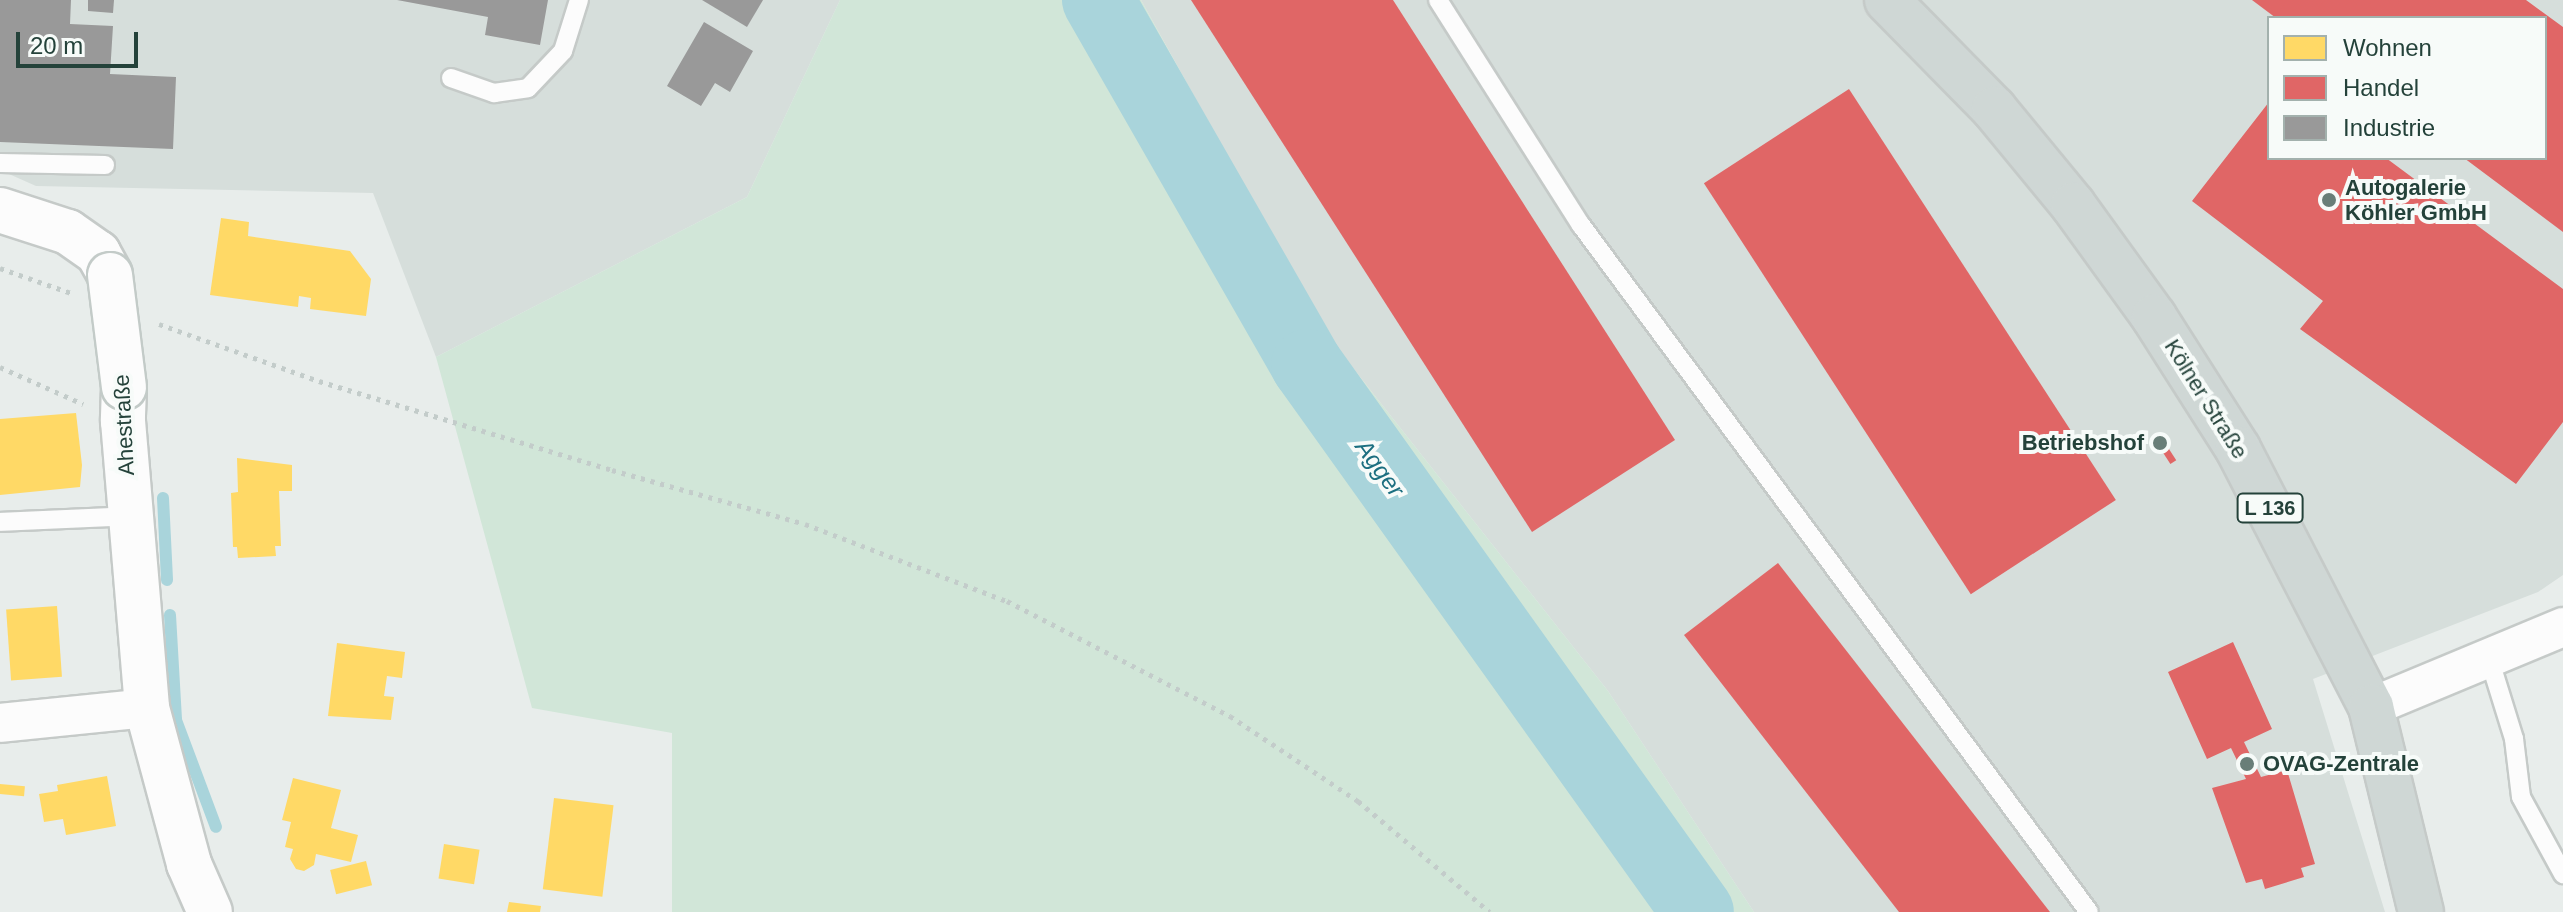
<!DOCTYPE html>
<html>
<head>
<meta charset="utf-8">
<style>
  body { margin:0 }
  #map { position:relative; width:2563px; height:912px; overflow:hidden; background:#e8edeb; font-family:Arial,sans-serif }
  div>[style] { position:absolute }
  .built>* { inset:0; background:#d6dedb }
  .green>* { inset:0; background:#d1e6d8 }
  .homes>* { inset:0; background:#ffd966; transform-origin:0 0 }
  .shops>* { inset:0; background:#e06666; transform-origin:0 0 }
  .industry>* { inset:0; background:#999 }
  .stream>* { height:12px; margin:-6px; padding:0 6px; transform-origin:6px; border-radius:6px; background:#a9d4db }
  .river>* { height:72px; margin:-36px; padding:0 36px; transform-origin:36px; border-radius:36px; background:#a9d4db }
  .path>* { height:5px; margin-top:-2.5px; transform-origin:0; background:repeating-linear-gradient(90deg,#c3ccca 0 4px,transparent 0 10px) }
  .roads { filter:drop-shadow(2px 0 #c5cac8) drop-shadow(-2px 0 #c5cac8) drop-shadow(0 2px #c5cac8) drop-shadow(0 -2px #c5cac8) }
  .lane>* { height:18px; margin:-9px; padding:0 9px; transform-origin:9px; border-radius:9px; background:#fcfcfc }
  .street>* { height:38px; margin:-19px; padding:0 19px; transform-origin:19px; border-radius:19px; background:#fcfcfc }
  .secondary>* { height:44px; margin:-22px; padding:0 22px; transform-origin:22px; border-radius:22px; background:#fcfcfc }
  .primary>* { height:44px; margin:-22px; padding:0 22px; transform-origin:22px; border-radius:22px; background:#cfd7d5 }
  .bridges { filter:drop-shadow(2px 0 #c3cbc8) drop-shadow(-2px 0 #c3cbc8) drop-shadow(0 2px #c3cbc8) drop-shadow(0 -2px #c3cbc8) }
  .secondary-bridge>* { height:44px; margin:-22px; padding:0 22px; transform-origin:22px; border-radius:22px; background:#fcfcfc }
  .dots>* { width:22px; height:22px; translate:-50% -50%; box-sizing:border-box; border:4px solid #f7fbf9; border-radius:50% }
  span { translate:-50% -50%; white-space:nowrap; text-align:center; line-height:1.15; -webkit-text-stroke:8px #f7fbf9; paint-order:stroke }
  .shield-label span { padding:2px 6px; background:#f7fbf9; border:2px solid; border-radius:6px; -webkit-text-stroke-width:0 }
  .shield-label { font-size:20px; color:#24423a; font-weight:700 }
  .poi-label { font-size:22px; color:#24423a; font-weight:700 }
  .left { translate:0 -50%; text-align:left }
  .right { translate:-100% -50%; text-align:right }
  .street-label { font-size:22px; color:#24423a }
  .water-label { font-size:24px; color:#1c6f80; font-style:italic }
  .legend { position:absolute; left:2267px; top:16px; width:280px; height:144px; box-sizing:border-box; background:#f7fbf9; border:2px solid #a3b1ad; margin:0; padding:10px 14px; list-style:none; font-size:24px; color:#24423a }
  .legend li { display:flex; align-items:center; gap:16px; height:40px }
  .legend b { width:40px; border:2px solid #a3b1ad }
  .scale { position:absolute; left:16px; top:32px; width:122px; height:36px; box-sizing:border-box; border:4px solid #24423a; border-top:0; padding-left:10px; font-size:24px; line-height:28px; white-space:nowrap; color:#24423a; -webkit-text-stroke:6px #f7fbf9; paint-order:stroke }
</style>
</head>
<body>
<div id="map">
  <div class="built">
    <i style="clip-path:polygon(0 0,840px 0,747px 197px,436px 357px,373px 193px,36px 186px,0 170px)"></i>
    <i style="clip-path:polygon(evenodd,1141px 0,2563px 0,2563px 575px,2538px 592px,2313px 679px,2385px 912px,1754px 912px,1608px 691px,1323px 330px,1141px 0,2269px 18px,2545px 18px,2545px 158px,2269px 158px,2269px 18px)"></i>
  </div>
  <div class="green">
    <i style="clip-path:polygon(840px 0,1141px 0,1323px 330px,1608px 691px,1754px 912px,672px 912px,672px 733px,532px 708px,436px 357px,747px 197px)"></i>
  </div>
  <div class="homes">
    <i style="clip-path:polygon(221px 218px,249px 222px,248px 236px,350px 251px,371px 279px,366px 316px,310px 309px,311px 298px,299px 296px,298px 307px,210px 295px)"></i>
    <i style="clip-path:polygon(76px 413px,82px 465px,80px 487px,0 495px,0 419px)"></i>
    <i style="clip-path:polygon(237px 458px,292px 465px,292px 491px,279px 491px,281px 546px,275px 546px,276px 556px,238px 558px,237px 547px,233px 547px,231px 493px,238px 492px)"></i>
    <i style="left:57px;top:606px;width:71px;height:51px;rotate:86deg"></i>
    <i style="clip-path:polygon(337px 643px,405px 652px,402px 678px,387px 676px,384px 696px,394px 697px,391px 720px,328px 716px)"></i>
    <i style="clip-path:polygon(107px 776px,116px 826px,66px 835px,63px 819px,44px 822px,39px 794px,58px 791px,57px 785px)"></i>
    <i style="clip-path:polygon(293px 778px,341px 790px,331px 828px,358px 835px,351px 862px,316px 854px,314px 865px,304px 871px,296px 869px,290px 859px,293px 849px,285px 847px,291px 822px,282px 820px)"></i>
    <i style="left:0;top:784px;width:25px;height:10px;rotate:5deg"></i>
    <i style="left:554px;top:798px;width:60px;height:92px;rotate:7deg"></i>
    <i style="left:444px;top:844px;width:36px;height:35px;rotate:9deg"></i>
    <i style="left:366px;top:861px;width:25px;height:37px;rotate:76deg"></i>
    <i style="clip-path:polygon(509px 902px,541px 906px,540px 912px,507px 912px)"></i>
  </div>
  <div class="shops">
    <i style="clip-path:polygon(1191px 0,1393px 0,1675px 440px,1532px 532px)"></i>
    <i style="clip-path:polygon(2252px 0,2526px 0,2563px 27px,2563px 232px,2464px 158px,2545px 158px,2545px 18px,2276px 18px)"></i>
    <i style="left:1849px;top:89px;width:490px;height:173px;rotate:57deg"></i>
    <i style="clip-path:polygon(2269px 102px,2269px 158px,2386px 158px,2563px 289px,2563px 422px,2516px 484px,2300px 329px,2323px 301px,2192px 201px)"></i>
    <i style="left:2167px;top:446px;width:17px;height:7px;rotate:57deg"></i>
    <i style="clip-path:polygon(1778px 563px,2050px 912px,1899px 912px,1684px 635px)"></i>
    <i style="clip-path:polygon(2233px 642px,2272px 729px,2244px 742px,2261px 777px,2287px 770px,2315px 864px,2301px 868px,2304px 877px,2265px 889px,2262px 879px,2246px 883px,2212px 788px,2246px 779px,2231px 748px,2207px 759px,2168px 672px)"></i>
  </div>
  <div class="industry">
    <i style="clip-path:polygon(0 0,71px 0,70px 24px,113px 26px,110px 74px,176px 77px,173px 149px,0 142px)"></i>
    <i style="clip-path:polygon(88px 0,114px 0,113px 13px,88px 11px)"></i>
    <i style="clip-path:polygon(397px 0,548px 0,540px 45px,485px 35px,488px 17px)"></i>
    <i style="clip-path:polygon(702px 0,763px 0,747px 27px)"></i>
    <i style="clip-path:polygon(704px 22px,753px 51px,730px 92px,715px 83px,701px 106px,667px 86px)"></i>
  </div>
  <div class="stream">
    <i style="left:163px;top:498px;width:82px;rotate:87.2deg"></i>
    <i style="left:170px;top:615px;width:105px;rotate:86.7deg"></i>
    <i style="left:176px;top:720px;width:114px;rotate:69.5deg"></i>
  </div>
  <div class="river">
    <i style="left:1098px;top:0;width:421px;rotate:60.2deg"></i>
    <i style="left:1307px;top:365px;width:672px;rotate:54.44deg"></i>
  </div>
  <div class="path">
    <i style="left:0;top:268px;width:75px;rotate:19.4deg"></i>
    <i style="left:159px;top:324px;width:170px;rotate:19.6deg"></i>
    <i style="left:319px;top:381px;width:306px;rotate:16.9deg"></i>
    <i style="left:612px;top:470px;width:200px;rotate:15.6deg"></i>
    <i style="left:805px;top:524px;width:216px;rotate:20.9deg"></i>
    <i style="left:1007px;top:601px;width:251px;rotate:27.3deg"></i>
    <i style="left:1230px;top:716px;width:154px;rotate:33.6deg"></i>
    <i style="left:1358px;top:801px;width:172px;rotate:40.1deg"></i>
    <i style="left:0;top:367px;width:91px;rotate:24deg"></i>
  </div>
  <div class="roads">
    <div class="lane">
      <i style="left:1438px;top:0;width:267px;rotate:57.6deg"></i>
      <i style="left:1581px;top:225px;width:854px;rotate:53.52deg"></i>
      <i style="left:451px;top:78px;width:46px;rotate:19.2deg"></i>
      <i style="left:494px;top:93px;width:34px;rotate:-8deg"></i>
      <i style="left:528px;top:88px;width:51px;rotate:-46.6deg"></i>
      <i style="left:563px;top:51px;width:53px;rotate:-72.6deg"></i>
      <i style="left:0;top:163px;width:105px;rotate:1.1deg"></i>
      <i style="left:0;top:522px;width:131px;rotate:-2.6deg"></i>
      <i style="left:2489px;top:658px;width:85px;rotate:72.8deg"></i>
      <i style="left:2514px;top:739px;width:58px;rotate:83.1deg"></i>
      <i style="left:2521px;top:797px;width:88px;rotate:61.4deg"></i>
    </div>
    <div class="street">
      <i style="left:2371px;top:707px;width:208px;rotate:-22.6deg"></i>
      <i style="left:0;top:723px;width:148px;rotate:-5.8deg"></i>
    </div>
    <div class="secondary">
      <i style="left:0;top:210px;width:71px;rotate:17.9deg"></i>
      <i style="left:68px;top:232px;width:37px;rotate:35deg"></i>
      <i style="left:98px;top:253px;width:25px;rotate:61deg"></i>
      <i style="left:124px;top:387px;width:34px;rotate:92deg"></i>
      <i style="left:123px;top:421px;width:288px;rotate:85.2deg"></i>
      <i style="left:147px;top:708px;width:162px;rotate:74.9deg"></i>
      <i style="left:189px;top:864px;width:52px;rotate:66.4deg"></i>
    </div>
    <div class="primary">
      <i style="left:1887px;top:0;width:153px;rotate:45.5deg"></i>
      <i style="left:1994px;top:109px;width:124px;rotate:50.5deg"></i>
      <i style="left:2073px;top:205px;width:138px;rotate:54.1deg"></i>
      <i style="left:2154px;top:317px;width:156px;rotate:57.5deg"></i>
      <i style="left:2238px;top:449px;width:290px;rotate:62.7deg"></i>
      <i style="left:2371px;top:707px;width:211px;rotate:76.3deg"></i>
    </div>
  </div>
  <div class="bridges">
    <div class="secondary-bridge">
      <i style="left:110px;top:275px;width:113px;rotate:82.9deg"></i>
    </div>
  </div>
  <div class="dots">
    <i style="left:2329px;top:200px;background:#697e78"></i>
    <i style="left:2160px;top:443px;background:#697e78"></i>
    <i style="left:2247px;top:764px;background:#697e78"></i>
  </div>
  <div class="shield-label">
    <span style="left:2270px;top:508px">L 136</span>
  </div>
  <div class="poi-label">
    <span class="left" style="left:2345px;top:200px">Autogalerie<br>Köhler GmbH</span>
    <span class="right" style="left:2144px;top:443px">Betriebshof</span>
    <span class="left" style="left:2263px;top:764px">OVAG-Zentrale</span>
  </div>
  <div class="street-label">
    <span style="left:2206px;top:399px;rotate:58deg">Kölner Straße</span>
    <span style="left:124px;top:425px;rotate:-93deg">Ahestraße</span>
  </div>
  <div class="water-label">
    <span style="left:1380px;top:468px;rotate:54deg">Agger</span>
  </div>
  <ul class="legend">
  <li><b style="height:22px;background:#ffd966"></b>Wohnen</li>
  <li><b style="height:22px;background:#e06666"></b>Handel</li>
  <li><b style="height:22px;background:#999"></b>Industrie</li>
  </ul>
  <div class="scale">20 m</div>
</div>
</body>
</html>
